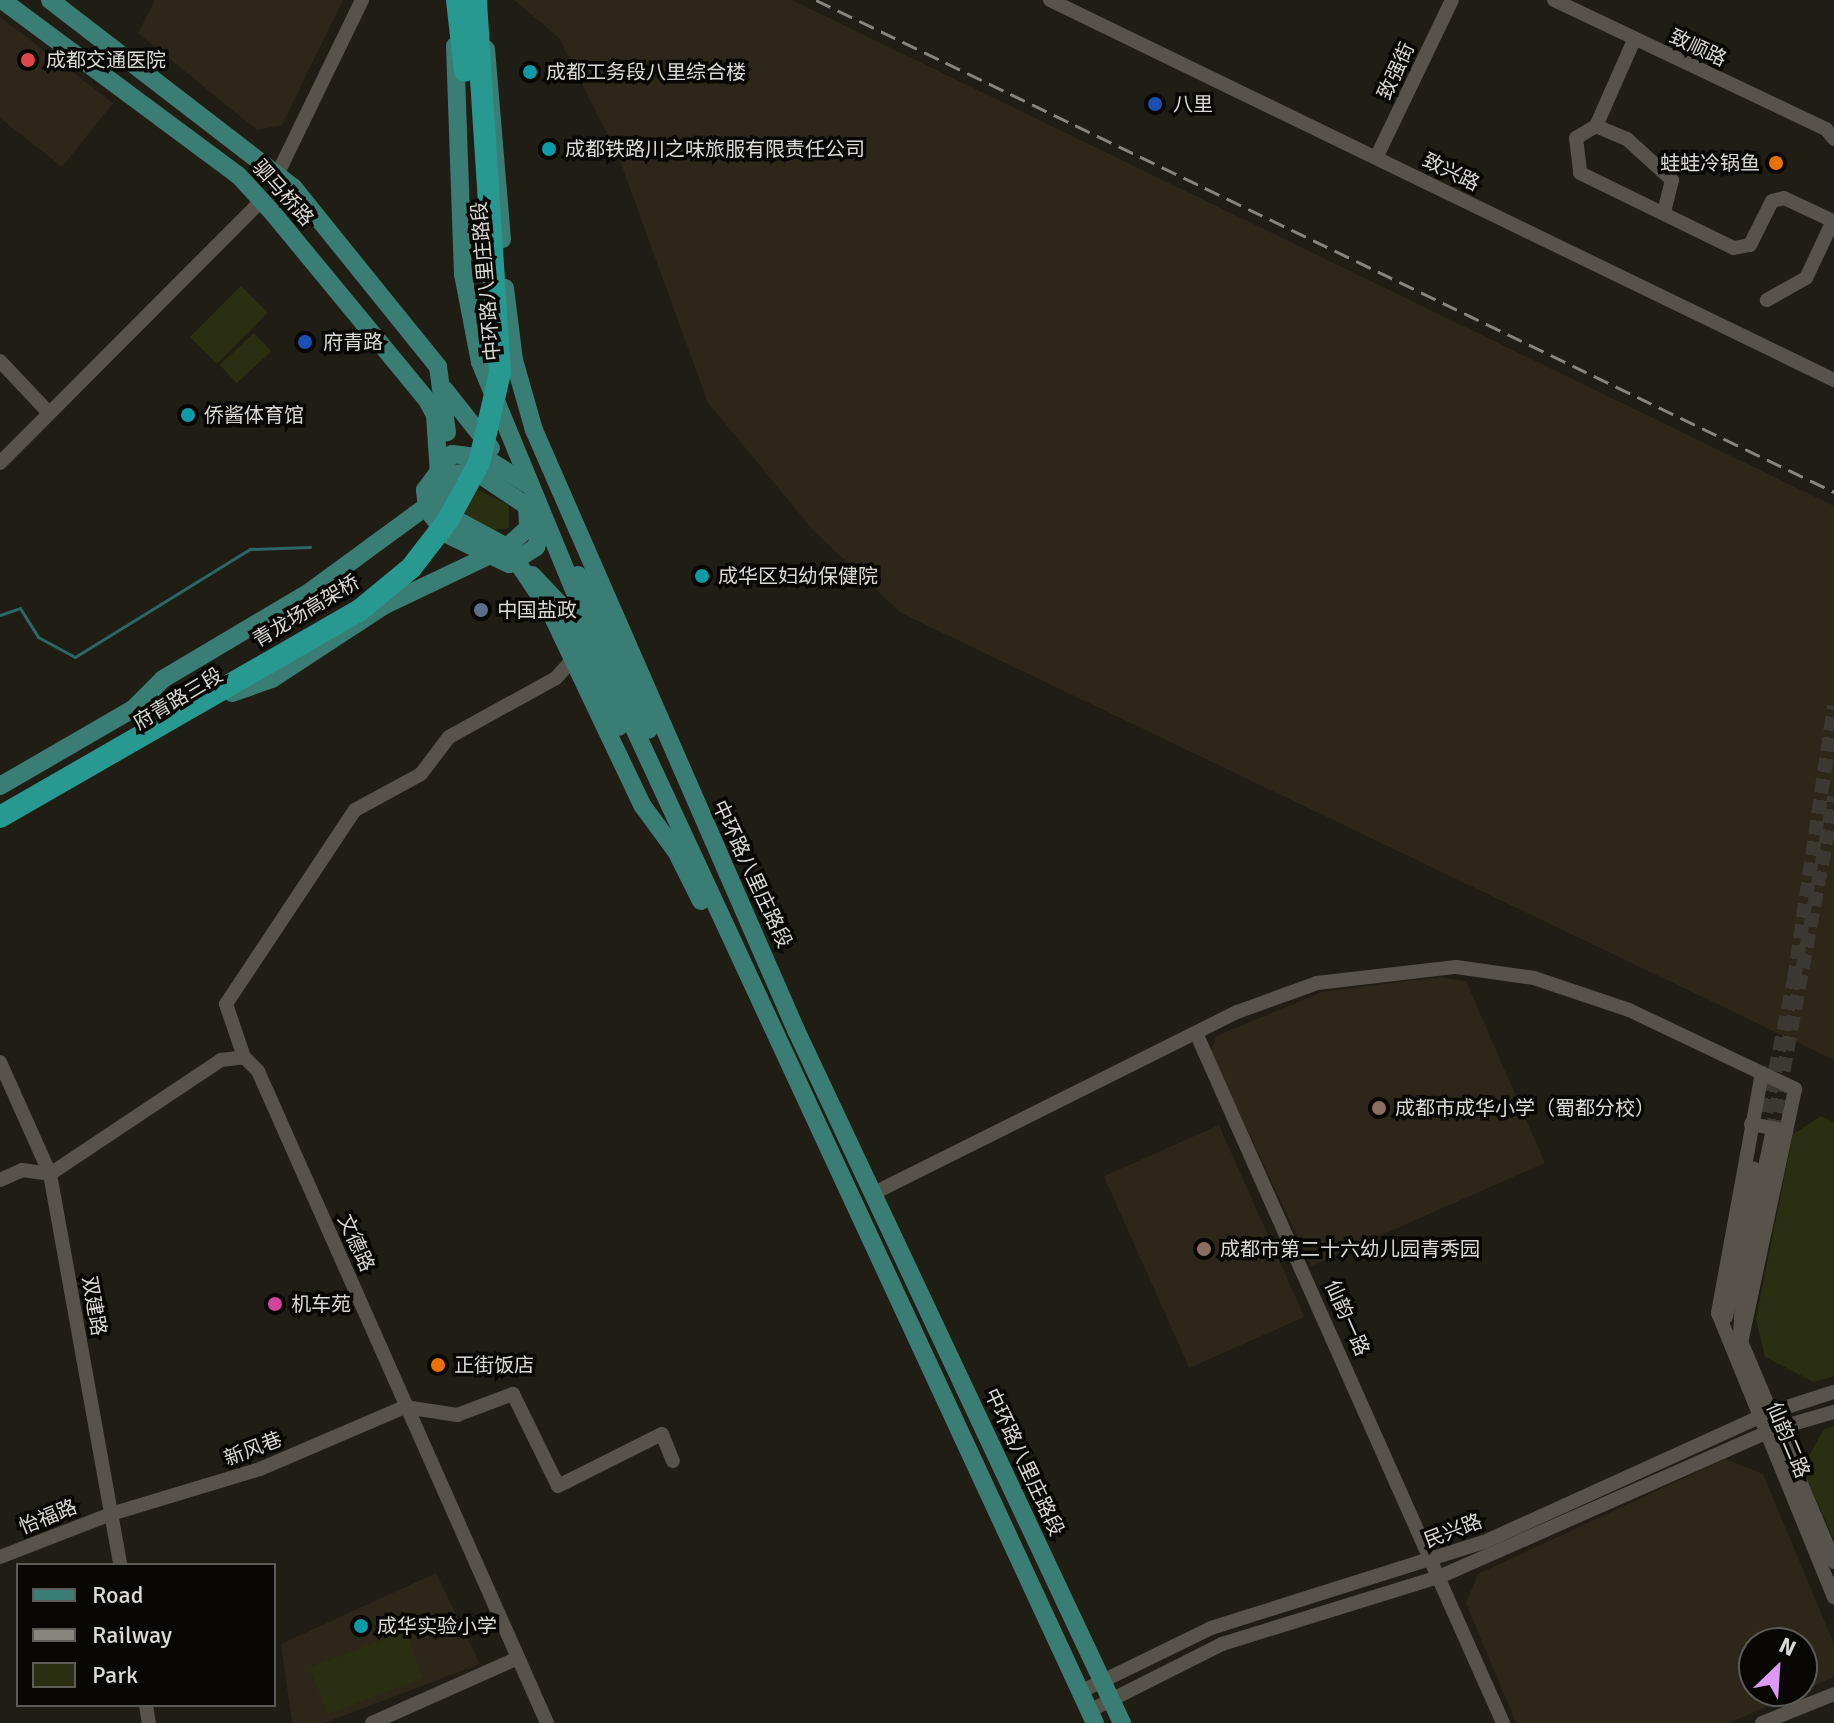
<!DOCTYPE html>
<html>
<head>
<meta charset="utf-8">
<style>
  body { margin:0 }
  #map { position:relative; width:1834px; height:1723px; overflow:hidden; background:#1f1d14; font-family:Signika,"Noto Sans SC",sans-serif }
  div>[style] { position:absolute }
  .built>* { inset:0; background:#2c2719; transform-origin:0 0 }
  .green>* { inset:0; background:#2b2f11; transform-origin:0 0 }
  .stream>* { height:3px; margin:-1.5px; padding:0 1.5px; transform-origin:1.5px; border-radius:1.5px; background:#2c6768 }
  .minor-tunnel>* { height:14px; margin-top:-7px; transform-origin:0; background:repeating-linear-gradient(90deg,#3b3931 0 14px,transparent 0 21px) }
  .minor>* { height:14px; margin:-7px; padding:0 7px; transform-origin:7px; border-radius:7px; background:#57534a }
  .major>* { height:18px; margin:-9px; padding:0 9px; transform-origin:9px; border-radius:9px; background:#3a7d75 }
  .highway>* { height:22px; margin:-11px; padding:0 11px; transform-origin:11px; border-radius:11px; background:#279991 }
  .rail>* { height:3px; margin-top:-1.5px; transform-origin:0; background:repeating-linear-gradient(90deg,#87857d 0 16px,transparent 0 24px) }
  .dots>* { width:22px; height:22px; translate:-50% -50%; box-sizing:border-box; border:4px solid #080704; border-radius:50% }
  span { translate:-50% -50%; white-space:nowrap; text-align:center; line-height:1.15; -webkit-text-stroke:7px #080704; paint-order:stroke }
  .street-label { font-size:20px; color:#dbd9d3 }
  .poi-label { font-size:20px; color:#dbd9d3 }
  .left { translate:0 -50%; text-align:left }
  .right { translate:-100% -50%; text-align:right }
  .legend { position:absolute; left:16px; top:1563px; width:260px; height:144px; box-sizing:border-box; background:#080704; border:2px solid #5c5b57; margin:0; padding:10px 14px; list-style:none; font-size:24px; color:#dbd9d3 }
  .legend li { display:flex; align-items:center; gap:16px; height:40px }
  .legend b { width:40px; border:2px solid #5c5b57 }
  .north { position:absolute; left:1738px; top:1627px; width:80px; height:80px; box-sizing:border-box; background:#080704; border:2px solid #5c5b57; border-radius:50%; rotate:25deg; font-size:22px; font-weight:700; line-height:32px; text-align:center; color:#dbd9d3 }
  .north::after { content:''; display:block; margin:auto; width:28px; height:36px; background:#db99f5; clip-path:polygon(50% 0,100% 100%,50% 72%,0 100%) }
</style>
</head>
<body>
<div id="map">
  <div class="built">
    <i style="clip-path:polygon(155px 0,343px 0,282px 125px,257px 130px,138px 33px)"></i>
    <i style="clip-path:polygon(514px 0,792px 0,1834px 506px,1834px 1060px,901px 613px,814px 531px,708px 403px,619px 158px,559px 38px)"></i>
    <i style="clip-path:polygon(0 17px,113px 103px,62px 167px,0 118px)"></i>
    <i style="clip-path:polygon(1439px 977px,1466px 981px,1545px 1163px,1311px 1266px,1211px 1052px,1216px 1036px,1322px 992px)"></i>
    <i style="left:1219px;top:1125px;width:210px;height:126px;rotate:66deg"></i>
    <i style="clip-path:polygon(evenodd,1725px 1459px,1763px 1474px,1834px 1644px,1834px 1677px,1729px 1723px,1516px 1723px,1466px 1603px,1478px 1574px,1725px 1459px,1754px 1643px,1802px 1643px,1802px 1691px,1754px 1691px,1754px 1643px)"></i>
    <i style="clip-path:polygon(436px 1573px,480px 1664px,324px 1723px,292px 1723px,281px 1644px)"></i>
  </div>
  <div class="green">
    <i style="left:241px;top:286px;width:38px;height:72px;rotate:45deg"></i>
    <i style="left:254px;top:333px;width:25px;height:47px;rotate:47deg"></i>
    <i style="clip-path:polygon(474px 488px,509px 505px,509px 528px,493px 530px,463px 512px)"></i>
    <i style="clip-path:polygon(1821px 1116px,1834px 1122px,1834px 1376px,1814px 1382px,1765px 1357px,1756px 1319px,1793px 1134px)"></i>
    <i style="clip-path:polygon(1834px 1426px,1834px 1540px,1802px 1468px,1824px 1429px)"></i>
    <i style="left:405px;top:1631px;width:50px;height:102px;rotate:69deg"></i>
  </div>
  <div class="stream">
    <i style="left:0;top:615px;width:21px;rotate:-19deg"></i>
    <i style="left:20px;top:608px;width:34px;rotate:58deg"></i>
    <i style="left:38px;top:637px;width:42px;rotate:28.4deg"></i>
    <i style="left:75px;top:657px;width:206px;rotate:-31.7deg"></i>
    <i style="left:250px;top:549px;width:60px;rotate:-1.9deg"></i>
  </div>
  <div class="minor-tunnel">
    <i style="left:1762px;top:1133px;width:156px;rotate:-78.2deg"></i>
    <i style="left:1794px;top:980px;width:277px;rotate:-81.7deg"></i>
    <i style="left:1772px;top:1133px;width:342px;rotate:-79.5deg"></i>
  </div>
  <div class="minor">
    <i style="left:1050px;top:0;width:871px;rotate:25.86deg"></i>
    <i style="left:1554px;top:0;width:301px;rotate:25.4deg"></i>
    <i style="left:1826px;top:129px;width:13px;rotate:51deg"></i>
    <i style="left:1634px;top:40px;width:94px;rotate:113.8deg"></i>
    <i style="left:1596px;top:126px;width:34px;rotate:23deg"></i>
    <i style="left:1627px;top:139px;width:61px;rotate:42.3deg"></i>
    <i style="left:1672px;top:180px;width:33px;rotate:104deg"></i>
    <i style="left:1596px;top:126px;width:23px;rotate:149deg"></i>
    <i style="left:1576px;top:138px;width:35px;rotate:83deg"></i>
    <i style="left:1580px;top:173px;width:171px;rotate:26deg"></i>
    <i style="left:1734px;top:248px;width:16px;rotate:-11deg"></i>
    <i style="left:1750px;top:245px;width:49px;rotate:-63.4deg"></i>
    <i style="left:1772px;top:201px;width:12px;rotate:-14deg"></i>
    <i style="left:1784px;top:198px;width:54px;rotate:25.1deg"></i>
    <i style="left:1833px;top:221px;width:63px;rotate:115.3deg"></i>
    <i style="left:1806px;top:278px;width:45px;rotate:150.6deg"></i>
    <i style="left:1376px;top:158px;width:175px;rotate:-64.3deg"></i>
    <i style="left:277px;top:175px;width:195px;rotate:-64.1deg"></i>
    <i style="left:0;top:361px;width:71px;rotate:46.7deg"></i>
    <i style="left:0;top:463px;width:371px;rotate:-45.1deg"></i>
    <i style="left:1196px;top:1033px;width:755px;rotate:66.01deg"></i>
    <i style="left:244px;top:1057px;width:56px;rotate:-108.8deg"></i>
    <i style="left:226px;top:1004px;width:233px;rotate:-56.4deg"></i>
    <i style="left:355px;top:810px;width:75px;rotate:-28.6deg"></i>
    <i style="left:421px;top:774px;width:46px;rotate:-52.9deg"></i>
    <i style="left:449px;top:737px;width:122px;rotate:-28.9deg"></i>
    <i style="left:556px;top:678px;width:25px;rotate:-48deg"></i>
    <i style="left:0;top:1062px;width:123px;rotate:65.9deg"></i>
    <i style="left:50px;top:1174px;width:397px;rotate:79.8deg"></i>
    <i style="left:1762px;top:1073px;width:244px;rotate:100.4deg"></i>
    <i style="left:1718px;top:1313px;width:307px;rotate:67.8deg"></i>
    <i style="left:1751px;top:1124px;width:36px;rotate:11deg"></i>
    <i style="left:1772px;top:1134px;width:141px;rotate:101.9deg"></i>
    <i style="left:1743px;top:1272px;width:67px;rotate:92.6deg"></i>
    <i style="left:1740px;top:1339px;width:242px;rotate:67.1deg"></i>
    <i style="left:0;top:1180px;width:24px;rotate:-24deg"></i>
    <i style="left:22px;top:1170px;width:28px;rotate:8deg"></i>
    <i style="left:50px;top:1174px;width:206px;rotate:-33.7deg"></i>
    <i style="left:221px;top:1060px;width:23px;rotate:-7deg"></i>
    <i style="left:244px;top:1057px;width:20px;rotate:45deg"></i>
    <i style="left:258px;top:1071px;width:713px;rotate:66.09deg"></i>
    <i style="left:874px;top:1193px;width:406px;rotate:-26.5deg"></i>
    <i style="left:1237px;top:1012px;width:85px;rotate:-19.9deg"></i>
    <i style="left:1317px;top:983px;width:140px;rotate:-6.6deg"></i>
    <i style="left:1456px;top:967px;width:79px;rotate:8deg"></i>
    <i style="left:1534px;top:978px;width:100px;rotate:18.6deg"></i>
    <i style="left:1629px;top:1010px;width:184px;rotate:25.4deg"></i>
    <i style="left:1795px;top:1089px;width:260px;rotate:102deg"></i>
    <i style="left:1726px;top:1317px;width:151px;rotate:-79.3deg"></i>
    <i style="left:0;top:1557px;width:119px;rotate:-21.2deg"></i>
    <i style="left:111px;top:1514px;width:156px;rotate:-16.8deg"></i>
    <i style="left:260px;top:1469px;width:158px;rotate:-23.2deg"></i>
    <i style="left:405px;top:1407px;width:53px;rotate:8.7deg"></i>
    <i style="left:457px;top:1415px;width:60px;rotate:-20.6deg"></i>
    <i style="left:513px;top:1394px;width:102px;rotate:63.9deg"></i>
    <i style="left:558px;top:1486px;width:116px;rotate:-26.6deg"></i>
    <i style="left:662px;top:1434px;width:29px;rotate:68deg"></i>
    <i style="left:1080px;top:1692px;width:146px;rotate:-26deg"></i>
    <i style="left:1211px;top:1628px;width:286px;rotate:-17.5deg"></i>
    <i style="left:1484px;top:1542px;width:312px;rotate:-24.4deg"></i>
    <i style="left:1768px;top:1413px;width:69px;rotate:-17.7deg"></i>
    <i style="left:146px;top:1705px;width:18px;rotate:81deg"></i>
    <i style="left:1089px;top:1711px;width:149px;rotate:-26.7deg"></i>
    <i style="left:1222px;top:1644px;width:227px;rotate:-17.2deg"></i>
    <i style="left:1439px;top:1577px;width:367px;rotate:-23.8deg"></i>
    <i style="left:1775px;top:1429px;width:61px;rotate:-16.1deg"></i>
    <i style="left:372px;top:1723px;width:160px;rotate:-24deg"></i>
    <i style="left:1762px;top:1723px;width:78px;rotate:-21.9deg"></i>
  </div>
  <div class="major">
    <i style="left:2px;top:0;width:294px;rotate:36.6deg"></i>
    <i style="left:238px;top:175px;width:50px;rotate:47.4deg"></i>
    <i style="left:272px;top:212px;width:244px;rotate:50.5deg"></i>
    <i style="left:427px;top:400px;width:17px;rotate:62deg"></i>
    <i style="left:435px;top:415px;width:60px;rotate:86.2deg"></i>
    <i style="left:50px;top:0;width:307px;rotate:37.6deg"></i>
    <i style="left:293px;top:187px;width:231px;rotate:51.1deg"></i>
    <i style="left:438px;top:367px;width:66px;rotate:82.1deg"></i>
    <i style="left:455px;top:46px;width:228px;rotate:88deg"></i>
    <i style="left:463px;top:274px;width:90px;rotate:79.1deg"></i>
    <i style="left:480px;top:362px;width:335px;rotate:67.6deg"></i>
    <i style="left:608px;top:672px;width:1158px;rotate:65.14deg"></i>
    <i style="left:486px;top:49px;width:191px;rotate:85.2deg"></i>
    <i style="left:505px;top:288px;width:73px;rotate:82.9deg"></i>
    <i style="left:514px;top:360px;width:73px;rotate:74.1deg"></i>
    <i style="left:534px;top:430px;width:655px;rotate:66.41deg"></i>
    <i style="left:796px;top:1030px;width:766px;rotate:64.81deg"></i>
    <i style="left:445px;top:390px;width:74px;rotate:51.6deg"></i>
    <i style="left:476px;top:472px;width:61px;rotate:33.7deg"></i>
    <i style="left:527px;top:506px;width:22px;rotate:87deg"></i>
    <i style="left:528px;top:528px;width:28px;rotate:138deg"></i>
    <i style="left:507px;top:547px;width:59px;rotate:-151.7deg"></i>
    <i style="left:455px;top:519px;width:26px;rotate:-130deg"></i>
    <i style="left:438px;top:499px;width:28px;rotate:-64deg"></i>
    <i style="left:450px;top:474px;width:26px;rotate:-4deg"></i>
    <i style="left:527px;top:484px;width:49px;rotate:-148.2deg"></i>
    <i style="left:485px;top:458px;width:33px;rotate:-173deg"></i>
    <i style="left:452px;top:454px;width:45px;rotate:126.9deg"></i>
    <i style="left:425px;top:490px;width:19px;rotate:84deg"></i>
    <i style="left:427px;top:509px;width:31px;rotate:53deg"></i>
    <i style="left:446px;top:534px;width:70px;rotate:25.5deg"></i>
    <i style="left:509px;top:564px;width:32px;rotate:-32deg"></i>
    <i style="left:536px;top:547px;width:28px;rotate:-73deg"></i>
    <i style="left:532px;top:575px;width:51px;rotate:46.6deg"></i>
    <i style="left:567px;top:612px;width:126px;rotate:65.7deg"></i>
    <i style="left:578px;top:575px;width:170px;rotate:65.4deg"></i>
    <i style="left:232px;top:693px;width:42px;rotate:-19.3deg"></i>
    <i style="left:272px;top:679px;width:135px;rotate:-33.2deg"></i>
    <i style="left:385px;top:605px;width:135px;rotate:-25.4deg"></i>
    <i style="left:507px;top:547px;width:77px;rotate:56.1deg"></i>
    <i style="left:550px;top:611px;width:215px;rotate:64.6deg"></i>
    <i style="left:642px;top:805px;width:56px;rotate:53.7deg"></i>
    <i style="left:0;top:786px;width:154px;rotate:-30.1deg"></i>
    <i style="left:133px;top:709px;width:42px;rotate:-45deg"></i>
    <i style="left:163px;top:679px;width:169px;rotate:-30.7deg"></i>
    <i style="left:308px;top:593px;width:157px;rotate:-36.2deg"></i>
    <i style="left:671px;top:841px;width:67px;rotate:63.4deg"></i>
  </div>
  <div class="highway">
    <i style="left:457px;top:0;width:71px;rotate:83.6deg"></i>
    <i style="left:0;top:817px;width:415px;rotate:-29.9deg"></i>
    <i style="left:360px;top:610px;width:66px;rotate:-39.5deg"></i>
    <i style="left:411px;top:568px;width:61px;rotate:-52.4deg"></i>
    <i style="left:448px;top:520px;width:65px;rotate:-61.5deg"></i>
    <i style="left:479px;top:463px;width:92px;rotate:-76.9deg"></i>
    <i style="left:500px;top:373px;width:374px;rotate:-93.7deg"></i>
  </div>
  <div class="rail">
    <i style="left:816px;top:0;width:1131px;rotate:25.79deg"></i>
  </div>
  <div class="dots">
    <i style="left:28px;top:60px;background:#e0444e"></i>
    <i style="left:530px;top:72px;background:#0f9aa8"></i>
    <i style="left:1155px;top:104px;background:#1a4fb4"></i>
    <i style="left:549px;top:149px;background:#0f9aa8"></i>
    <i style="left:1776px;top:163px;background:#e8710a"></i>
    <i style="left:305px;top:342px;background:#1a4fb4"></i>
    <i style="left:188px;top:415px;background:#0f9aa8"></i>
    <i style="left:702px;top:576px;background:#0f9aa8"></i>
    <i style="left:481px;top:610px;background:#5c6f8a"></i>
    <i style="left:1379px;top:1108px;background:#8d6e63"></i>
    <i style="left:1204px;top:1249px;background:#8d6e63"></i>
    <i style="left:275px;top:1304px;background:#d1479c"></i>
    <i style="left:438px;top:1365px;background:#e8710a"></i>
    <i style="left:361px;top:1626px;background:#0f9aa8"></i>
  </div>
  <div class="street-label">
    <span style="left:1698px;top:48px;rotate:25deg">致顺路</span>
    <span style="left:1396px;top:71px;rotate:-65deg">致强街</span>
    <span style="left:1451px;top:172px;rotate:26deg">致兴路</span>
    <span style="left:283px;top:193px;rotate:48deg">驷马桥路</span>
    <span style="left:486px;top:281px;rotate:-95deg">中环路八里庄路段</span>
    <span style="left:306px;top:611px;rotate:-31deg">青龙场高架桥</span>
    <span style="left:178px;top:699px;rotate:-31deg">府青路三段</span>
    <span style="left:752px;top:874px;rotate:65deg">中环路八里庄路段</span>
    <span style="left:356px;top:1243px;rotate:66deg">文德路</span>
    <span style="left:94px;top:1306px;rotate:80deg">双建路</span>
    <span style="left:1347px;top:1318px;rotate:66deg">仙韵一路</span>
    <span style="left:1788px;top:1440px;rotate:67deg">仙韵二路</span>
    <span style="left:253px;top:1449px;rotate:-21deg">新风巷</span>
    <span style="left:1024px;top:1462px;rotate:65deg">中环路八里庄路段</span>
    <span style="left:48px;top:1517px;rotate:-22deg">怡福路</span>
    <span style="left:1453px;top:1531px;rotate:-21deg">民兴路</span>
  </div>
  <div class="poi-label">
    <span class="left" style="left:46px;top:60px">成都交通医院</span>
    <span class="left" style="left:546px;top:72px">成都工务段八里综合楼</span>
    <span class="left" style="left:1173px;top:104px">八里</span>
    <span class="left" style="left:565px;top:149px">成都铁路川之味旅服有限责任公司</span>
    <span class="right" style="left:1760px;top:163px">蛙蛙冷锅鱼</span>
    <span class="left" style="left:323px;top:342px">府青路</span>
    <span class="left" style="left:204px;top:415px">侨酱体育馆</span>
    <span class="left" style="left:718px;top:576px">成华区妇幼保健院</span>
    <span class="left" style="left:497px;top:610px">中国盐政</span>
    <span class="left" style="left:1395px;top:1108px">成都市成华小学（蜀都分校）</span>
    <span class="left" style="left:1220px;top:1249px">成都市第二十六幼儿园青秀园</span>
    <span class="left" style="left:291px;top:1304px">机车苑</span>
    <span class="left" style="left:454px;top:1365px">正街饭店</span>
    <span class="left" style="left:377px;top:1626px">成华实验小学</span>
  </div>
  <ul class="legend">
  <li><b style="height:10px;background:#3a7d75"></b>Road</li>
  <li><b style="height:10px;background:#87857d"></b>Railway</li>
  <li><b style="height:22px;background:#2b2f11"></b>Park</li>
  </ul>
  <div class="north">N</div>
</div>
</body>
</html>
